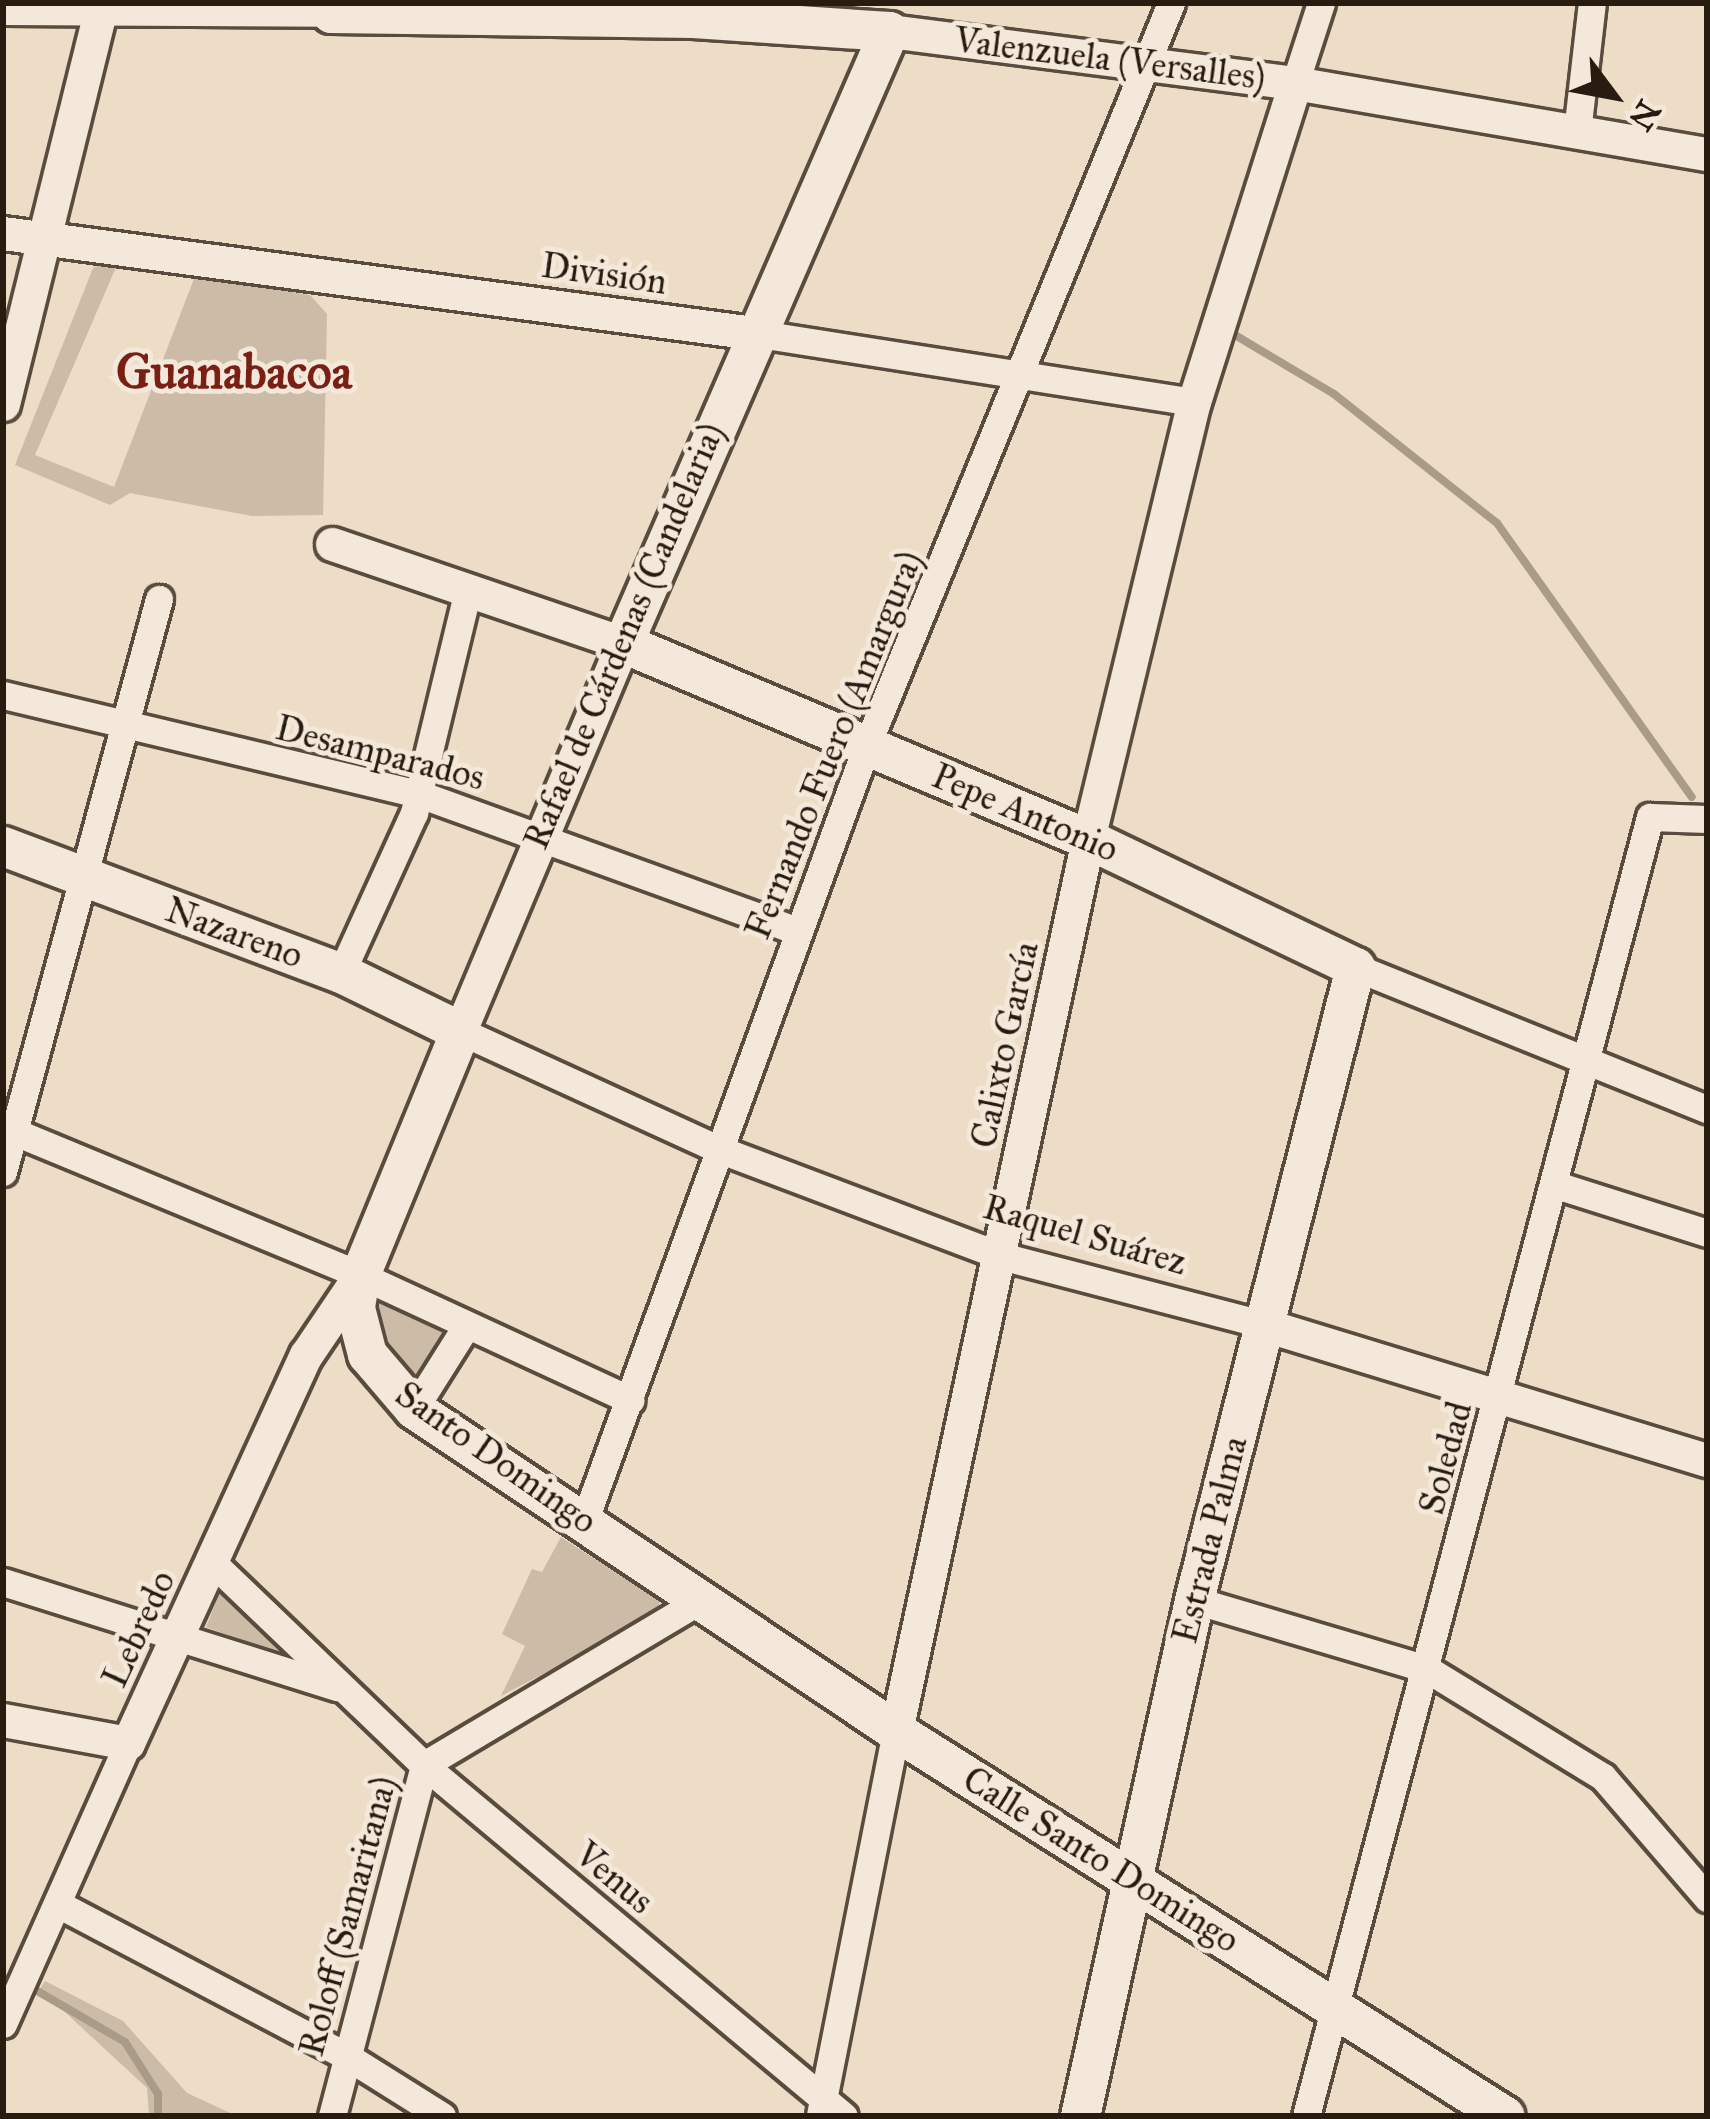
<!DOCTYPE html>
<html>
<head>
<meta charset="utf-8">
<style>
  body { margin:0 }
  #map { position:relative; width:1710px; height:2119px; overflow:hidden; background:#eddcc6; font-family:"IM FELL Great Primer",serif }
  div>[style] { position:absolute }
  .green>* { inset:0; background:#ccbba7 }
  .stream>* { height:8px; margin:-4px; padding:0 4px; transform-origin:4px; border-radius:4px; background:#aa9b88 }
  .roads { filter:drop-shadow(3px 0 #594c3e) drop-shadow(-3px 0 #594c3e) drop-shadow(0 3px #594c3e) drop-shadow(0 -3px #594c3e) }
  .minor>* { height:27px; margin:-13.5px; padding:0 13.5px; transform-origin:13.5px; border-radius:13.5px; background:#f3e8da }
  .tertiary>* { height:33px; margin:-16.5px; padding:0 16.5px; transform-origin:16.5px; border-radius:16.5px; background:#f3e8da }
  .secondary>* { height:39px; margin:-19.5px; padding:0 19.5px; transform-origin:19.5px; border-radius:19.5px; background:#f3e8da }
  span { translate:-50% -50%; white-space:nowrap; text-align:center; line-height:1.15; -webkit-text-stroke:10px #f3e8da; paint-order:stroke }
  .street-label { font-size:36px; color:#281c11 }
  .district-label { font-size:48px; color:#7a1f14; font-weight:700 }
  .frame { position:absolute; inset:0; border:6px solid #281c11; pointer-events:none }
  .north { position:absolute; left:1554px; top:36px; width:120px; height:120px; -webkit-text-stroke:9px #f3e8da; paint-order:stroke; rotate:122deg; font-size:33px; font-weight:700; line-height:48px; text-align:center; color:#281c11 }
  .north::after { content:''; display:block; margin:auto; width:42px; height:54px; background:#281c11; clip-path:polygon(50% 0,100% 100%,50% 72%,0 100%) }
</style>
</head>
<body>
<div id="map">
  <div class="green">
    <i style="clip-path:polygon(104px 263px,117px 265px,35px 455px,114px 487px,195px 276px,310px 295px,327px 314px,323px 515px,252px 516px,130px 493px,110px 505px,15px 465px,93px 268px)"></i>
    <i style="clip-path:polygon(376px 1298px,449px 1333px,413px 1392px,374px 1332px)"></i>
    <i style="clip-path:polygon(561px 1537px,659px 1601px,660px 1613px,501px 1696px,525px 1646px,502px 1634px,532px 1569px,542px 1572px)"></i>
    <i style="clip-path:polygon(220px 1592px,283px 1655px,206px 1627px)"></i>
    <i style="clip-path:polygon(45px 1981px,123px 2021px,187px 2093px,237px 2116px,149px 2116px,147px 2088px,40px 1989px)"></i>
  </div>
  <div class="stream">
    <i style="left:1235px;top:335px;width:115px;rotate:30.8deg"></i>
    <i style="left:1334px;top:394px;width:208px;rotate:38.4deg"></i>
    <i style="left:1497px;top:523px;width:336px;rotate:54.6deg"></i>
    <i style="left:27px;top:1985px;width:113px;rotate:30.2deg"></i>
    <i style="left:125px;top:2042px;width:62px;rotate:57.6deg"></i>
    <i style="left:158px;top:2094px;width:22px;rotate:90deg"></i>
  </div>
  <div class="roads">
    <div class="minor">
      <i style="left:3px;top:11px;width:328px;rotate:0.3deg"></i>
      <i style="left:1295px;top:83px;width:84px;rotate:-72deg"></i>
      <i style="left:1577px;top:132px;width:130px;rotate:-83.4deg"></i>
      <i style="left:753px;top:333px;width:446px;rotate:8.9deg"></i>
      <i style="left:3px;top:695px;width:428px;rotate:13.4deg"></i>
      <i style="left:419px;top:794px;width:403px;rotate:19.9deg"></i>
      <i style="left:1355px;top:967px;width:380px;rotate:22deg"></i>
      <i style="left:341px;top:973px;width:176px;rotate:-65.5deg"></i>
      <i style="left:414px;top:813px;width:229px;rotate:-76.4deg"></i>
      <i style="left:460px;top:1031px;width:284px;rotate:24.6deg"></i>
      <i style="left:718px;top:1149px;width:303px;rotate:20.7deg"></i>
      <i style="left:1001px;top:1256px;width:273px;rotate:14.6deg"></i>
      <i style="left:3px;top:1127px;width:386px;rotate:22.5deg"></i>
      <i style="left:360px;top:1275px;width:298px;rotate:24.8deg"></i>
      <i style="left:3px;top:1172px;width:594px;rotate:-74.77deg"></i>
      <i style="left:1556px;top:1185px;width:158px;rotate:17.6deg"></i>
      <i style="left:414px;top:1409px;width:99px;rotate:-57.8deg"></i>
      <i style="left:584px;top:1522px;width:827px;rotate:-69.99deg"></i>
      <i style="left:867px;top:745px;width:802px;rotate:-67.72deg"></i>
      <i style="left:213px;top:1563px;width:292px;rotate:43.8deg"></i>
      <i style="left:424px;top:1765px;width:547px;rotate:39.89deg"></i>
      <i style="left:3px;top:1582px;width:350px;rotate:17.5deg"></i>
      <i style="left:1194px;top:1600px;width:243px;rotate:16.5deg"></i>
      <i style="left:1427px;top:1669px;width:206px;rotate:31.5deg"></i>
      <i style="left:1603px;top:1777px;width:160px;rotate:49.3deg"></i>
      <i style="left:58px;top:1904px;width:328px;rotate:27.8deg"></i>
      <i style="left:348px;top:2057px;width:111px;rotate:32.1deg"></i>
      <i style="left:3px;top:2024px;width:308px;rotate:-66deg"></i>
      <i style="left:820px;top:2115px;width:391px;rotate:-78.8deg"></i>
      <i style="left:332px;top:2116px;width:363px;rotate:-75.3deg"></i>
      <i style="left:424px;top:1765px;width:320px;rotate:-30.8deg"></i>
      <i style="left:1306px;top:2116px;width:1344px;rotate:-75.17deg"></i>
      <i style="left:1650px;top:817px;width:57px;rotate:2deg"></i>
    </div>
    <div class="tertiary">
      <i style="left:889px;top:31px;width:409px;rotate:7.3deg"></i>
      <i style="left:1295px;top:83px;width:418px;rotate:9.8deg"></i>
      <i style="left:3px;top:233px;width:757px;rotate:7.59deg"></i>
      <i style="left:3px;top:404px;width:413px;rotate:-76.1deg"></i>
      <i style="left:332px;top:544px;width:307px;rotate:18.8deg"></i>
      <i style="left:623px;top:643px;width:421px;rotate:112.8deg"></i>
      <i style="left:1265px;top:1325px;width:462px;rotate:17deg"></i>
      <i style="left:3px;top:1720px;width:127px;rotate:10.4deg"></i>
      <i style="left:128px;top:1743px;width:427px;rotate:-65.4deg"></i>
      <i style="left:306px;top:1355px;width:97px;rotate:-56deg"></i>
      <i style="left:896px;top:1731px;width:912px;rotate:-77.85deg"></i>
      <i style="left:1088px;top:839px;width:450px;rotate:-76.4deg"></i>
      <i style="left:1194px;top:402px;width:335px;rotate:-72.4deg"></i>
    </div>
    <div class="secondary">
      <i style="left:331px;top:3px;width:10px;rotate:90deg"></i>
      <i style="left:331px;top:13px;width:362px;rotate:0.8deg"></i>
      <i style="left:693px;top:18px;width:196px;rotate:3.8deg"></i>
      <i style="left:889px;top:31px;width:667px;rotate:113.49deg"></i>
      <i style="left:623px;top:643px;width:505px;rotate:22.86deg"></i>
      <i style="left:1088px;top:839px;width:296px;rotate:25.6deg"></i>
      <i style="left:1355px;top:967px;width:653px;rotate:104.27deg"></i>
      <i style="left:1194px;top:1600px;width:528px;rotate:102.46deg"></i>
      <i style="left:3px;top:846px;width:361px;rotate:20.6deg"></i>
      <i style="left:341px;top:973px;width:132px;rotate:26deg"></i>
      <i style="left:460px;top:1031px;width:264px;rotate:112.3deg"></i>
      <i style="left:360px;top:1275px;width:33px;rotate:99deg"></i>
      <i style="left:355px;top:1308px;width:48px;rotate:75.4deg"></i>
      <i style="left:367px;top:1354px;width:72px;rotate:49.5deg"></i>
      <i style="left:414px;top:1409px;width:580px;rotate:33.74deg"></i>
      <i style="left:896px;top:1731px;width:720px;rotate:32.3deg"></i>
    </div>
  </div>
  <div class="street-label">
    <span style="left:1110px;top:59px;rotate:7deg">Valenzuela (Versalles)</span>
    <span style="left:604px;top:274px;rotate:8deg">División</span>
    <span style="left:624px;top:636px;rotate:-67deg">Rafael de Cárdenas (Candelaria)</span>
    <span style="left:834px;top:745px;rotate:-68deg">Fernando Fuero (Amargura)</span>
    <span style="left:380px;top:753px;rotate:14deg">Desamparados</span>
    <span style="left:1025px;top:813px;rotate:23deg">Pepe Antonio</span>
    <span style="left:234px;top:933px;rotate:20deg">Nazareno</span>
    <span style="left:1005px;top:1045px;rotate:-78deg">Calixto García</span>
    <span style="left:1085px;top:1235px;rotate:16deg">Raquel Suárez</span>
    <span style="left:496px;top:1458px;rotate:35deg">Santo Domingo</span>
    <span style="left:1446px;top:1458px;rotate:-75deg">Soledad</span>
    <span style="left:1210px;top:1540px;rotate:-76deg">Estrada Palma</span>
    <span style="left:139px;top:1629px;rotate:-65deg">Lebredo</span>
    <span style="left:1101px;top:1860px;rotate:32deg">Calle Santo Domingo</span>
    <span style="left:614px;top:1878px;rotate:40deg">Venus</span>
    <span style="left:348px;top:1916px;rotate:-75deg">Roloff (Samaritana)</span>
  </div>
  <div class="district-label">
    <span style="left:234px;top:372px">Guanabacoa</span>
  </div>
  <div class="frame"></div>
  <div class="north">N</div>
</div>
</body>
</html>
